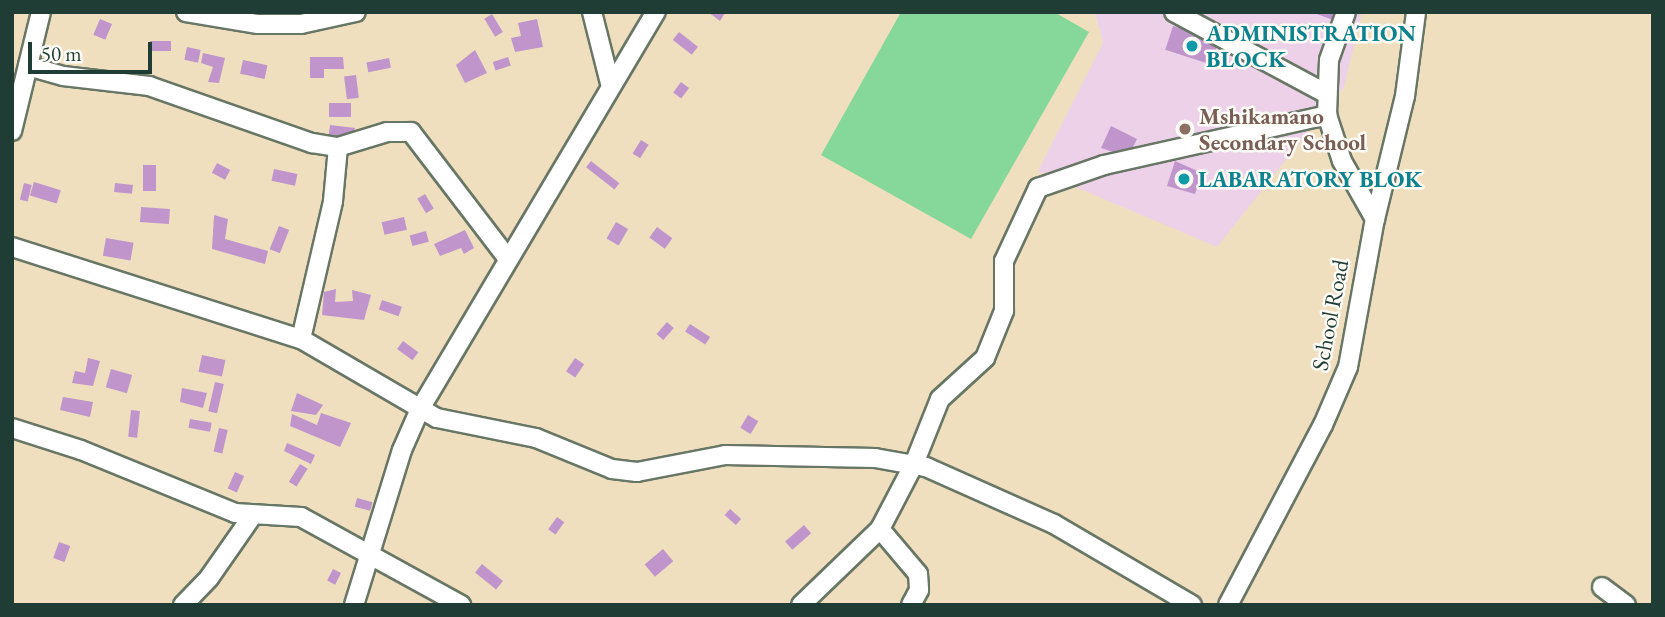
<!DOCTYPE html>
<html>
<head>
<meta charset="utf-8">
<style>
  body { margin:0 }
  #map { position:relative; width:1665px; height:617px; overflow:hidden; background:#efdfbf; font-family:"EB Garamond",serif }
  div>[style] { position:absolute }
  .built>* { inset:0; background:#edd1e9 }
  .green>* { inset:0; background:#85d89a }
  .building>* { inset:0; background:#bf95cc; transform-origin:0 0 }
  .roads { filter:drop-shadow(2px 0 #687665) drop-shadow(-2px 0 #687665) drop-shadow(0 2px #687665) drop-shadow(0 -2px #687665) }
  .minor>* { height:18px; margin:-9px; padding:0 9px; transform-origin:9px; border-radius:9px; background:#fff }
  .dots>* { width:19px; height:19px; translate:-50% -50%; box-sizing:border-box; border:4px solid #fdfcf7; border-radius:50% }
  span { translate:-50% -50%; white-space:nowrap; text-align:center; line-height:1.15; -webkit-text-stroke:5px #fdfcf7; paint-order:stroke }
  .culture-label { font-size:23px; color:#0d838f; font-weight:700 }
  .left { translate:0 -50%; text-align:left }
  .education-label { font-size:23px; color:#785e54; font-weight:700 }
  .street-label { font-size:23px; color:#1f3d34 }
  .frame { position:absolute; inset:0; border:14px solid #1f3d34; pointer-events:none }
  .scale { position:absolute; left:28px; top:42px; width:124px; height:32px; box-sizing:border-box; border:4px solid #1f3d34; border-top:0; padding-left:9px; font-size:21px; line-height:24px; white-space:nowrap; color:#1f3d34; -webkit-text-stroke:5px #fdfcf7; paint-order:stroke }
</style>
</head>
<body>
<div id="map">
  <div class="built">
    <i style="clip-path:polygon(1095px 12px,1362px 12px,1344px 87px,1217px 247px,1038px 171px,1103px 43px)"></i>
  </div>
  <div class="green">
    <i style="clip-path:polygon(901px 12px,1054px 12px,1089px 32px,971px 239px,821px 155px)"></i>
  </div>
  <div class="building">
    <i style="clip-path:polygon(708px 12px,723px 12px,725px 13px,720px 21px)"></i>
    <i style="clip-path:polygon(1311px 12px,1339px 12px,1336px 21px)"></i>
    <i style="left:492px;top:14px;width:21px;height:9px;rotate:59deg"></i>
    <i style="left:100px;top:19px;width:13px;height:17px;rotate:23deg"></i>
    <i style="clip-path:polygon(537px 19px,543px 47px,515px 52px,511px 38px,521px 36px,518px 23px)"></i>
    <i style="left:1173px;top:26px;width:48px;height:25px;rotate:18deg"></i>
    <i style="left:679px;top:32px;width:24px;height:10px;rotate:38deg"></i>
    <i style="left:150px;top:41px;width:21px;height:10px"></i>
    <i style="left:187px;top:47px;width:14px;height:13px;rotate:12deg"></i>
    <i style="clip-path:polygon(475px 50px,487px 73px,465px 83px,456px 65px)"></i>
    <i style="clip-path:polygon(203px 53px,225px 58px,219px 83px,208px 82px,213px 67px,201px 63px)"></i>
    <i style="clip-path:polygon(310px 57px,343px 57px,344px 69px,324px 69px,324px 78px,310px 78px)"></i>
    <i style="left:508px;top:57px;width:9px;height:16px;rotate:72deg"></i>
    <i style="left:389px;top:58px;width:10px;height:23px;rotate:79deg"></i>
    <i style="left:243px;top:60px;width:25px;height:14px;rotate:12deg"></i>
    <i style="left:356px;top:75px;width:23px;height:12px;rotate:83deg"></i>
    <i style="left:681px;top:82px;width:10px;height:13px;rotate:37deg"></i>
    <i style="left:329px;top:103px;width:22px;height:14px"></i>
    <i style="left:330px;top:125px;width:25px;height:18px;rotate:7deg"></i>
    <i style="clip-path:polygon(1111px 126px,1137px 139px,1128px 157px,1101px 148px)"></i>
    <i style="left:641px;top:140px;width:9px;height:16px;rotate:32deg"></i>
    <i style="left:591px;top:161px;width:36px;height:8px;rotate:38deg"></i>
    <i style="clip-path:polygon(1175px 161px,1202px 173px,1195px 194px,1167px 186px)"></i>
    <i style="left:217px;top:163px;width:15px;height:11px;rotate:28deg"></i>
    <i style="left:143px;top:165px;width:13px;height:26px"></i>
    <i style="left:274px;top:169px;width:24px;height:12px;rotate:12deg"></i>
    <i style="left:34px;top:182px;width:28px;height:14px;rotate:17deg"></i>
    <i style="left:24px;top:183px;width:8px;height:17px;rotate:14deg"></i>
    <i style="left:115px;top:183px;width:18px;height:9px;rotate:6deg"></i>
    <i style="left:425px;top:194px;width:17px;height:9px;rotate:59deg"></i>
    <i style="left:141px;top:207px;width:29px;height:15px;rotate:4deg"></i>
    <i style="clip-path:polygon(214px 215px,228px 219px,225px 239px,268px 251px,265px 264px,212px 249px)"></i>
    <i style="left:404px;top:217px;width:13px;height:23px;rotate:77deg"></i>
    <i style="left:616px;top:222px;width:14px;height:19px;rotate:30deg"></i>
    <i style="left:279px;top:226px;width:11px;height:25px;rotate:22deg"></i>
    <i style="left:657px;top:227px;width:19px;height:13px;rotate:36deg"></i>
    <i style="clip-path:polygon(465px 230px,474px 248px,464px 254px,461px 248px,440px 256px,434px 244px)"></i>
    <i style="left:426px;top:231px;width:11px;height:17px;rotate:75deg"></i>
    <i style="left:106px;top:238px;width:28px;height:18px;rotate:10deg"></i>
    <i style="clip-path:polygon(336px 289px,335px 302px,353px 301px,352px 290px,371px 295px,364px 320px,322px 315px,324px 292px)"></i>
    <i style="left:382px;top:300px;width:21px;height:10px;rotate:19deg"></i>
    <i style="left:667px;top:322px;width:9px;height:16px;rotate:41deg"></i>
    <i style="left:690px;top:324px;width:24px;height:9px;rotate:33deg"></i>
    <i style="left:403px;top:341px;width:19px;height:10px;rotate:36deg"></i>
    <i style="left:202px;top:355px;width:24px;height:17px;rotate:12deg"></i>
    <i style="clip-path:polygon(88px 358px,100px 361px,93px 386px,72px 383px,75px 371px,85px 373px)"></i>
    <i style="left:575px;top:358px;width:11px;height:16px;rotate:34deg"></i>
    <i style="left:111px;top:369px;width:22px;height:19px;rotate:16deg"></i>
    <i style="left:215px;top:382px;width:9px;height:30px;rotate:13deg"></i>
    <i style="clip-path:polygon(182px 388px,207px 393px,203px 408px,180px 402px)"></i>
    <i style="clip-path:polygon(297px 393px,323px 405px,316px 415px,291px 411px)"></i>
    <i style="clip-path:polygon(63px 397px,93px 402px,90px 417px,60px 410px)"></i>
    <i style="left:131px;top:410px;width:9px;height:27px;rotate:6deg"></i>
    <i style="clip-path:polygon(321px 413px,351px 423px,340px 447px,290px 426px,292px 414px,317px 425px)"></i>
    <i style="left:748px;top:415px;width:12px;height:15px;rotate:31deg"></i>
    <i style="left:190px;top:419px;width:22px;height:9px;rotate:10deg"></i>
    <i style="left:219px;top:428px;width:9px;height:24px;rotate:13deg"></i>
    <i style="clip-path:polygon(287px 443px,315px 455px,311px 464px,284px 451px)"></i>
    <i style="left:300px;top:464px;width:9px;height:21px;rotate:32deg"></i>
    <i style="left:235px;top:472px;width:10px;height:18px;rotate:24deg"></i>
    <i style="left:357px;top:498px;width:16px;height:9px;rotate:15deg"></i>
    <i style="left:730px;top:509px;width:15px;height:8px;rotate:42deg"></i>
    <i style="left:557px;top:517px;width:9px;height:15px;rotate:36deg"></i>
    <i style="left:804px;top:525px;width:11px;height:25px;rotate:49deg"></i>
    <i style="left:59px;top:542px;width:12px;height:17px;rotate:20deg"></i>
    <i style="left:663px;top:549px;width:16px;height:24px;rotate:50deg"></i>
    <i style="left:482px;top:564px;width:27px;height:11px;rotate:39deg"></i>
    <i style="left:333px;top:569px;width:9px;height:13px;rotate:27deg"></i>
  </div>
  <div class="roads">
    <div class="minor">
      <i style="left:186px;top:12px;width:73px;rotate:9.5deg"></i>
      <i style="left:258px;top:24px;width:43px"></i>
      <i style="left:301px;top:24px;width:56px;rotate:-12.3deg"></i>
      <i style="left:592px;top:12px;width:73px;rotate:75.8deg"></i>
      <i style="left:1174px;top:12px;width:174px;rotate:28.2deg"></i>
      <i style="left:1346px;top:12px;width:51px;rotate:109.5deg"></i>
      <i style="left:1329px;top:60px;width:55px;rotate:92.1deg"></i>
      <i style="left:1327px;top:115px;width:48px;rotate:71.9deg"></i>
      <i style="left:1342px;top:161px;width:67px;rotate:60.4deg"></i>
      <i style="left:28px;top:66px;width:36px;rotate:16deg"></i>
      <i style="left:63px;top:76px;width:87px;rotate:6.6deg"></i>
      <i style="left:149px;top:86px;width:173px;rotate:19.3deg"></i>
      <i style="left:312px;top:143px;width:26px;rotate:9deg"></i>
      <i style="left:338px;top:147px;width:51px;rotate:-17deg"></i>
      <i style="left:387px;top:132px;width:24px"></i>
      <i style="left:411px;top:132px;width:160px;rotate:52.6deg"></i>
      <i style="left:12px;top:131px;width:122px;rotate:-76.3deg"></i>
      <i style="left:12px;top:247px;width:303px;rotate:17.7deg"></i>
      <i style="left:301px;top:339px;width:157px;rotate:30.2deg"></i>
      <i style="left:437px;top:418px;width:101px;rotate:11.4deg"></i>
      <i style="left:536px;top:438px;width:82px;rotate:22.2deg"></i>
      <i style="left:612px;top:469px;width:25px;rotate:7deg"></i>
      <i style="left:637px;top:472px;width:90px;rotate:-10.9deg"></i>
      <i style="left:725px;top:455px;width:150px;rotate:1.1deg"></i>
      <i style="left:875px;top:458px;width:52px;rotate:10deg"></i>
      <i style="left:926px;top:467px;width:140px;rotate:24deg"></i>
      <i style="left:1054px;top:524px;width:160px;rotate:30.4deg"></i>
      <i style="left:301px;top:339px;width:142px;rotate:-76.9deg"></i>
      <i style="left:333px;top:201px;width:54px;rotate:-84.7deg"></i>
      <i style="left:12px;top:428px;width:72px;rotate:17.7deg"></i>
      <i style="left:81px;top:450px;width:166px;rotate:22.2deg"></i>
      <i style="left:235px;top:513px;width:66px;rotate:3.5deg"></i>
      <i style="left:301px;top:517px;width:183px;rotate:28.8deg"></i>
      <i style="left:880px;top:529px;width:59px;rotate:49.8deg"></i>
      <i style="left:918px;top:574px;width:16px;rotate:86deg"></i>
      <i style="left:919px;top:590px;width:17px;rotate:118deg"></i>
      <i style="left:1602px;top:587px;width:30px;rotate:37deg"></i>
      <i style="left:183px;top:605px;width:37px;rotate:-46deg"></i>
      <i style="left:209px;top:578px;width:77px;rotate:-55.1deg"></i>
      <i style="left:354px;top:605px;width:162px;rotate:-72.8deg"></i>
      <i style="left:402px;top:450px;width:45px;rotate:-66.3deg"></i>
      <i style="left:420px;top:409px;width:462px;rotate:-59.3deg"></i>
      <i style="left:801px;top:605px;width:110px;rotate:-43.9deg"></i>
      <i style="left:880px;top:529px;width:73px;rotate:-62.4deg"></i>
      <i style="left:914px;top:464px;width:70px;rotate:-68.2deg"></i>
      <i style="left:940px;top:399px;width:61px;rotate:-42.3deg"></i>
      <i style="left:985px;top:358px;width:51px;rotate:-68deg"></i>
      <i style="left:1004px;top:311px;width:50px;rotate:-90deg"></i>
      <i style="left:1004px;top:261px;width:81px;rotate:-65deg"></i>
      <i style="left:1038px;top:188px;width:70px;rotate:-19.2deg"></i>
      <i style="left:1104px;top:165px;width:229px;rotate:-12.6deg"></i>
      <i style="left:1228px;top:605px;width:204px;rotate:-62.2deg"></i>
      <i style="left:1323px;top:425px;width:63px;rotate:-66.7deg"></i>
      <i style="left:1348px;top:367px;width:150px;rotate:-79.7deg"></i>
      <i style="left:1375px;top:219px;width:127px;rotate:-76.3deg"></i>
      <i style="left:1405px;top:96px;width:85px;rotate:-82.5deg"></i>
    </div>
  </div>
  <div class="dots">
    <i style="left:1192px;top:46px;background:#0f9aa8"></i>
    <i style="left:1185px;top:129px;background:#8d6e63"></i>
    <i style="left:1184px;top:179px;background:#0f9aa8"></i>
  </div>
  <div class="culture-label">
    <span class="left" style="left:1206px;top:46px">ADMINISTRATION<br>BLOCK</span>
    <span class="left" style="left:1198px;top:179px">LABARATORY BLOK</span>
  </div>
  <div class="education-label">
    <span class="left" style="left:1199px;top:129px">Mshikamano<br>Secondary School</span>
  </div>
  <div class="street-label">
    <span style="left:1330px;top:315px;rotate:-79deg">School Road</span>
  </div>
  <div class="frame"></div>
  <div class="scale">50 m</div>
</div>
</body>
</html>
